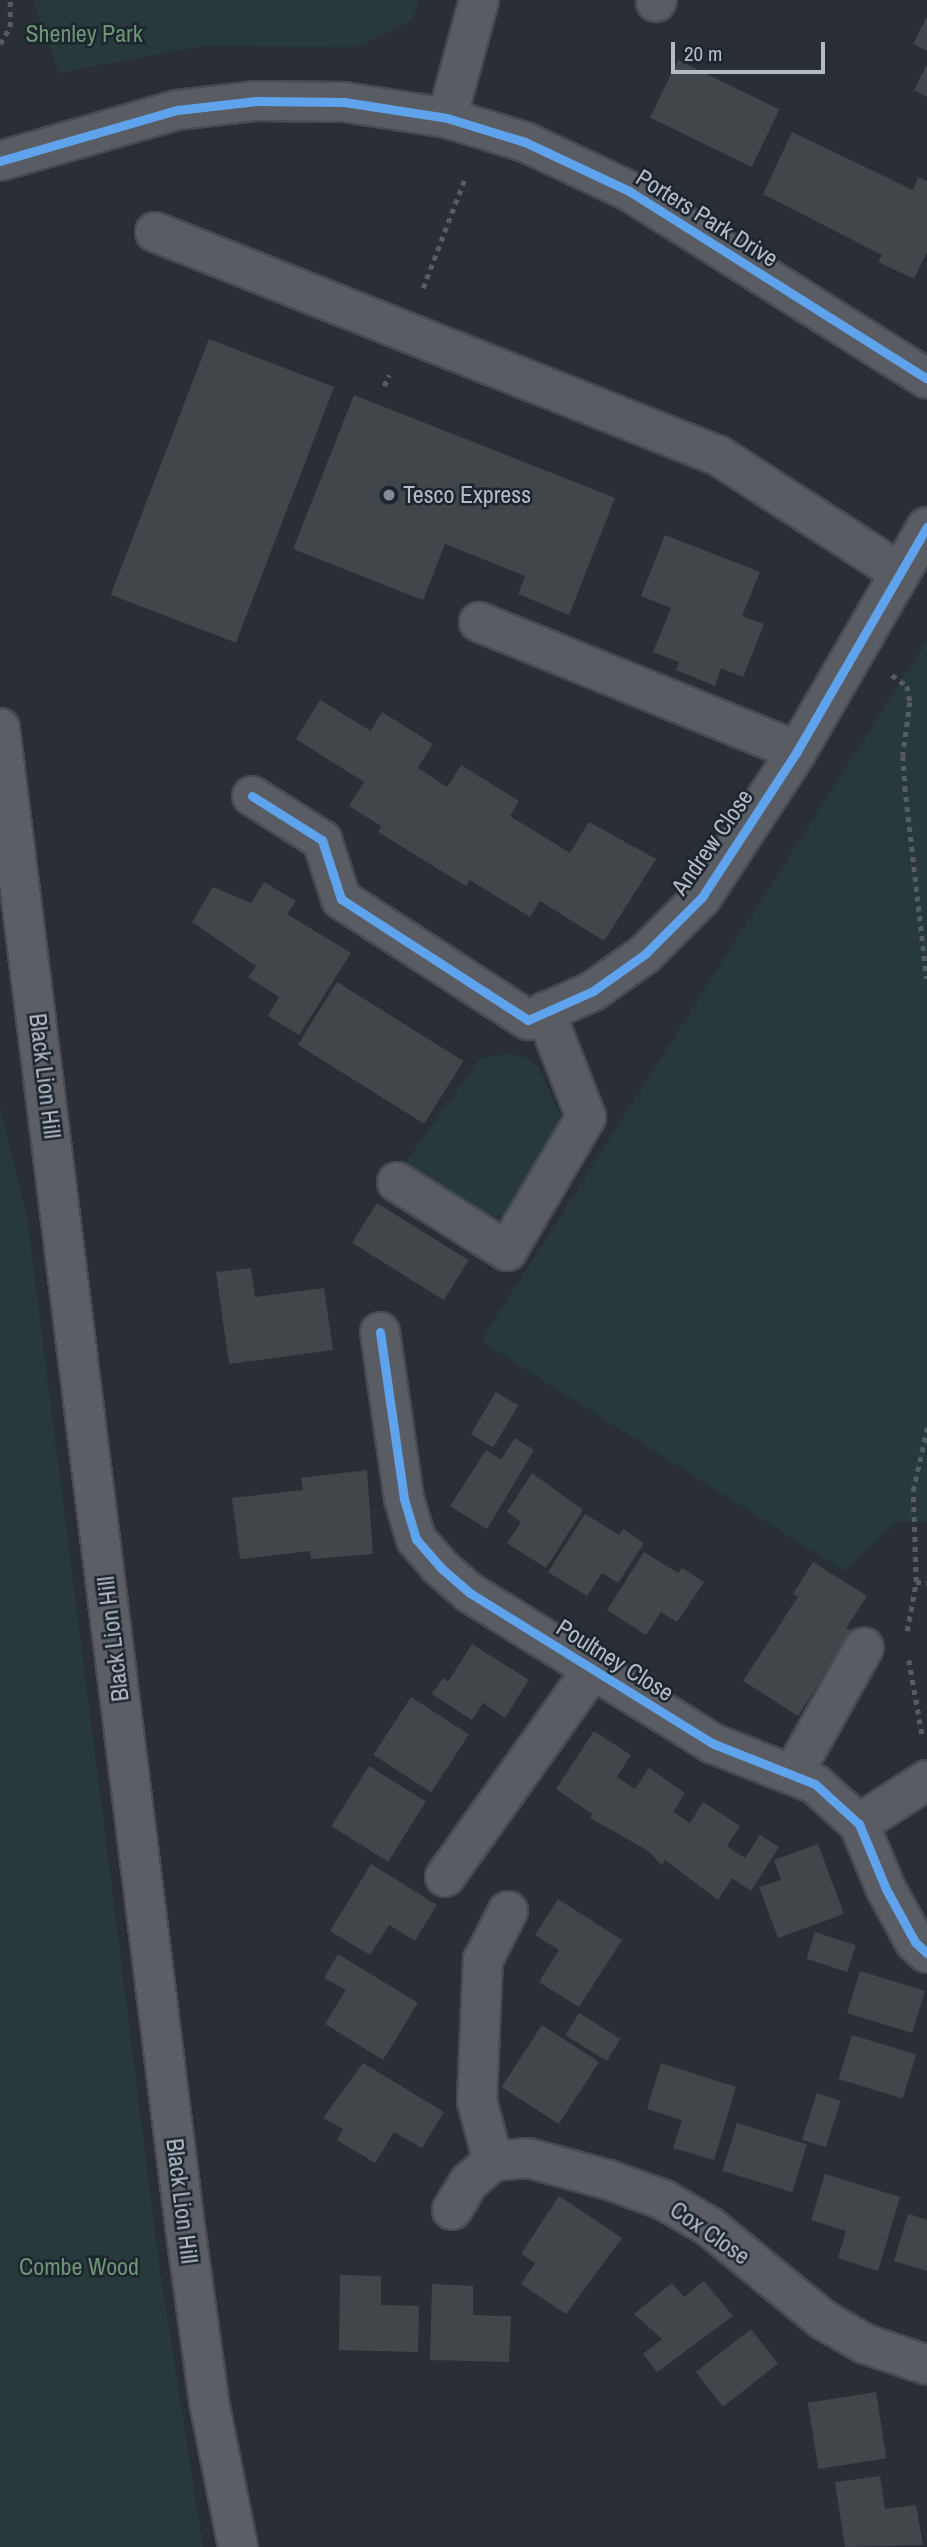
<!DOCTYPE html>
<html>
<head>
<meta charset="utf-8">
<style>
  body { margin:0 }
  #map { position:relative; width:927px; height:2547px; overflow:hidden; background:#292f35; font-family:"Archivo Narrow",sans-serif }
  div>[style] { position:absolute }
  .green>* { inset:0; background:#27393b }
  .building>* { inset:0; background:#41464b; transform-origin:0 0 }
  .path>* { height:4.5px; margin-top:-2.25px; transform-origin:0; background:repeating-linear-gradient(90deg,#575c60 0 5px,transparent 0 10px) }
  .roads { filter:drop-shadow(2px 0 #474b50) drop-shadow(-2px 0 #474b50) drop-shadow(0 2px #474b50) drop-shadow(0 -2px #474b50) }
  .minor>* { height:38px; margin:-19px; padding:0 19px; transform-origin:19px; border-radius:19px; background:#595d63 }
  .major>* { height:38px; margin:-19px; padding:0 19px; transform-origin:19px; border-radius:19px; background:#5b5f65 }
  .cycleway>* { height:9px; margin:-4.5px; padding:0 4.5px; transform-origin:4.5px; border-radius:4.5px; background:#60a3ed }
  .dots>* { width:19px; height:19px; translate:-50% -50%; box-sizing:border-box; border:4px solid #1d252f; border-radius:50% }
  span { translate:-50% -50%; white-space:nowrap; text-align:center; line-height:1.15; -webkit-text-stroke:5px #1d252f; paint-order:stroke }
  .park-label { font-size:24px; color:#6c9575 }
  .street-label { font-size:24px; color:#b3bbc6 }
  .poi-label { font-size:24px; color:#b3bbc6 }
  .left { translate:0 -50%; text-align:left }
  .scale { position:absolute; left:671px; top:42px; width:154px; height:32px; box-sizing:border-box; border:4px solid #b3bbc6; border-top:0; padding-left:9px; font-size:21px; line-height:24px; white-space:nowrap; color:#b3bbc6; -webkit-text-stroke:5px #1d252f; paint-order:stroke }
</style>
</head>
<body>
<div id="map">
  <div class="green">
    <i style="clip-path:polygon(33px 0,419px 0,412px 21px,356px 47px,202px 46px,59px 73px)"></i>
    <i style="clip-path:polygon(927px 640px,927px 1522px,898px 1521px,844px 1571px,481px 1341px)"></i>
    <i style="clip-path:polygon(510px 1053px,527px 1058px,539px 1068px,567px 1131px,506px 1218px,488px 1216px,405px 1164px,479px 1059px)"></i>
    <i style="clip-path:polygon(0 1107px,28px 1223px,160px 2270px,203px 2547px,0 2547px)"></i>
  </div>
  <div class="building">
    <i style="clip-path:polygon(927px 16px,927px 51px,913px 44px)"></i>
    <i style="left:678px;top:60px;width:113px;height:64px;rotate:26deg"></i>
    <i style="clip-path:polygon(927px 64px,927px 97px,914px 90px)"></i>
    <i style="clip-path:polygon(792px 132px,913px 190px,918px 177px,927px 181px,927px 252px,914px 279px,878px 262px,882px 255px,763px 194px)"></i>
    <i style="left:209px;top:339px;width:134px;height:274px;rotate:21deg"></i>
    <i style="clip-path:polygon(354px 395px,615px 498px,569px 615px,518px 594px,525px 576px,445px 544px,423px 600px,293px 549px)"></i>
    <i style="clip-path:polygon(665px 535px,760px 572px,742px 616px,764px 624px,743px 677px,721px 668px,715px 686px,676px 670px,679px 662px,653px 652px,671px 608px,641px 596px)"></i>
    <i style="clip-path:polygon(320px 700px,371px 731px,382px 712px,433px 744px,418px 768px,447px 787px,461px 765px,519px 801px,510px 816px,570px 853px,589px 822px,656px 859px,604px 941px,540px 901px,530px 917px,470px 880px,466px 886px,378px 832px,381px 826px,349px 806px,364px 782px,296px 739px)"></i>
    <i style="clip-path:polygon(264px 882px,296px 901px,287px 914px,351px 953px,299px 1035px,268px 1016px,279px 997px,248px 977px,256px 966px,192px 922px,213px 887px,251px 903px)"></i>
    <i style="left:337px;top:982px;width:149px;height:74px;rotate:32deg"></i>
    <i style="left:377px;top:1203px;width:108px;height:47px;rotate:32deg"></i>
    <i style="clip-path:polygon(251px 1268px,255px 1297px,324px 1288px,333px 1350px,229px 1364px,216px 1272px)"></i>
    <i style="left:496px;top:1392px;width:26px;height:49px;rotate:31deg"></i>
    <i style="clip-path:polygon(515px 1438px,534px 1450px,487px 1529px,450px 1506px,486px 1450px,501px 1460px)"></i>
    <i style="clip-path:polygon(367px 1470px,373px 1554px,311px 1559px,310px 1551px,240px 1559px,232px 1498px,303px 1490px,301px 1478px)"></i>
    <i style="clip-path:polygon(532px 1473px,583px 1510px,546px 1568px,507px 1543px,521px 1522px,507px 1512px)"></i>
    <i style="clip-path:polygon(585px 1514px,619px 1535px,623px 1529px,644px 1543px,618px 1583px,602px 1573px,587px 1596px,548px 1572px)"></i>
    <i style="clip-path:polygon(644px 1552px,678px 1573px,682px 1568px,704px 1582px,677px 1622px,661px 1612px,646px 1635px,607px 1610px)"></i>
    <i style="clip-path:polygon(813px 1562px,867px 1596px,846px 1628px,852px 1631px,798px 1716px,743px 1681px,798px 1597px,793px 1594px)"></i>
    <i style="clip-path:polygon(472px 1644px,529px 1680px,505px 1718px,483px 1703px,472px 1720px,432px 1694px,443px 1678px,448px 1682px)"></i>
    <i style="left:411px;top:1697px;width:69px;height:69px;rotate:33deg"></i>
    <i style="clip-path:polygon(594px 1731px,631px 1755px,617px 1777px,635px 1789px,649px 1768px,685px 1793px,673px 1812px,690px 1823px,703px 1802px,740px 1826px,727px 1846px,745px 1858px,760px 1835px,779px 1847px,751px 1891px,732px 1878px,718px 1900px,665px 1860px,662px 1865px,647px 1850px,590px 1818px,592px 1814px,556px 1789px)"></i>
    <i style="left:369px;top:1766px;width:67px;height:71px;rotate:32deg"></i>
    <i style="clip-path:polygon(818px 1844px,844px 1914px,778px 1938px,759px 1887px,781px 1880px,774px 1860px)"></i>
    <i style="clip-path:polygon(371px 1864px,437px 1905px,415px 1941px,389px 1925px,370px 1955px,330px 1931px)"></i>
    <i style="clip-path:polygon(558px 1899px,622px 1940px,579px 2007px,539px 1982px,559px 1950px,535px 1935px)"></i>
    <i style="left:815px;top:1932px;width:43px;height:28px;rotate:18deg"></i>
    <i style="clip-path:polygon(338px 1954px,418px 2003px,383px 2060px,325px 2024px,346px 1990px,324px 1978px)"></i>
    <i style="left:860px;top:1971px;width:68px;height:44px;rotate:17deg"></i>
    <i style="left:579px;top:2013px;width:49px;height:26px;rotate:32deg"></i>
    <i style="left:542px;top:2025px;width:68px;height:74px;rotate:33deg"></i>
    <i style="left:852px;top:2035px;width:67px;height:46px;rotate:17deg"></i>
    <i style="clip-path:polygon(363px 2063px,444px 2112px,422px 2148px,394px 2132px,375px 2163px,337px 2140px,343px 2129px,323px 2118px)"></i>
    <i style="clip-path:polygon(661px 2063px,736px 2087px,714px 2160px,673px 2148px,682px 2120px,647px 2109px)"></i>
    <i style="left:817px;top:2093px;width:25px;height:49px;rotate:18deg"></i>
    <i style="left:737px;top:2123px;width:73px;height:50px;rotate:17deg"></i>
    <i style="clip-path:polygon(825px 2174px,900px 2197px,878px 2271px,838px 2258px,846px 2231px,811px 2220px)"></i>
    <i style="clip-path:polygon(559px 2196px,622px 2238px,566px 2314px,521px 2284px,535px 2263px,521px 2254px)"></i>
    <i style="clip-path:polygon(908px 2214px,927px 2220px,927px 2271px,894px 2261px)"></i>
    <i style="clip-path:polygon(340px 2275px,381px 2276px,381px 2305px,419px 2306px,418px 2352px,339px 2350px)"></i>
    <i style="clip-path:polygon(704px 2281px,733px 2316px,657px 2372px,643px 2354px,662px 2339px,634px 2314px,672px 2283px,684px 2297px)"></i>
    <i style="clip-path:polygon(432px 2284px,473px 2286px,473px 2315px,511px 2316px,509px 2362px,430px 2360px)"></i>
    <i style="left:751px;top:2329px;width:44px;height:70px;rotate:52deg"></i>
    <i style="left:876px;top:2392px;width:67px;height:69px;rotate:81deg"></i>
    <i style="clip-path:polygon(880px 2476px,885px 2509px,916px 2505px,923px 2545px,845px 2547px,835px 2482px)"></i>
  </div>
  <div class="path">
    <i style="left:0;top:44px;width:20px;rotate:-60deg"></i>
    <i style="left:10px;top:27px;width:27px;rotate:-90deg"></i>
    <i style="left:423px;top:288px;width:118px;rotate:-69.1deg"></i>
    <i style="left:384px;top:386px;width:12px;rotate:-66deg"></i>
    <i style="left:892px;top:675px;width:19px;rotate:36deg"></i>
    <i style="left:907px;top:686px;width:16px;rotate:79deg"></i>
    <i style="left:910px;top:702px;width:54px;rotate:97.4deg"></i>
    <i style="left:903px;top:756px;width:31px;rotate:86deg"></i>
    <i style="left:905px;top:787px;width:193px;rotate:83.5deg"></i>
    <i style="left:916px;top:1582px;width:11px;rotate:5deg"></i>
    <i style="left:907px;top:1631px;width:50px;rotate:-79.6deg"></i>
    <i style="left:916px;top:1582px;width:91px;rotate:-91.9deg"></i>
    <i style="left:913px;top:1491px;width:65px;rotate:-77.5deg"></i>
    <i style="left:909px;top:1660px;width:75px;rotate:80deg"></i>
  </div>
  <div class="roads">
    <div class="minor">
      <i style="left:656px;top:2px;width:2px;rotate:-63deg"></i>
      <i style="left:447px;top:118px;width:122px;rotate:-74.8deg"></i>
      <i style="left:0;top:161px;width:184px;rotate:-16.1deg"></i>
      <i style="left:177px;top:110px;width:80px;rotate:-6.5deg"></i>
      <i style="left:256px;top:101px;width:88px;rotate:0.7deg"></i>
      <i style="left:344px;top:102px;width:104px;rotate:8.8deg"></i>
      <i style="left:447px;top:118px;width:82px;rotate:17.1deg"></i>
      <i style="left:525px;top:142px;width:115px;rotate:25.2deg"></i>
      <i style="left:629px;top:191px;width:352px;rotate:32.2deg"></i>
      <i style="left:155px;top:232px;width:607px;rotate:21.66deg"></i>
      <i style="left:719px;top:456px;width:214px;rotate:32.8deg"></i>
      <i style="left:479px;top:622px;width:343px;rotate:22.1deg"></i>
      <i style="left:252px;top:796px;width:83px;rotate:32.2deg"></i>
      <i style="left:322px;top:840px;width:62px;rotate:72.1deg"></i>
      <i style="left:341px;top:899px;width:223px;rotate:32.9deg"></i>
      <i style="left:528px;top:1020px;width:71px;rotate:-24deg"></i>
      <i style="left:593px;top:991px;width:64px;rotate:-35.4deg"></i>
      <i style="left:645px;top:954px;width:81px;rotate:-45deg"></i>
      <i style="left:702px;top:897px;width:174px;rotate:-56.9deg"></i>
      <i style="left:797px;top:751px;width:259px;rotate:-59.9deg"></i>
      <i style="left:397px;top:1182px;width:130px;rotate:32.1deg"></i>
      <i style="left:507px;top:1251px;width:156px;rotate:-59.5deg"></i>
      <i style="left:586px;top:1117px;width:113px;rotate:-111.3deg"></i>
      <i style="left:380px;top:1332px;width:169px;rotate:81.8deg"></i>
      <i style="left:404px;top:1499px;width:42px;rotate:73.3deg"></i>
      <i style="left:416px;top:1539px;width:37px;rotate:49deg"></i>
      <i style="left:440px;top:1567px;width:40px;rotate:41deg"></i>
      <i style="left:470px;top:1593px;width:287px;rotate:31.8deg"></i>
      <i style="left:714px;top:1744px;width:109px;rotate:21.6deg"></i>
      <i style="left:815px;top:1784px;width:59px;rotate:42.3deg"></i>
      <i style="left:859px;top:1824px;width:70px;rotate:67.4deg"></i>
      <i style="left:886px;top:1889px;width:60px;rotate:61.3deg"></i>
      <i style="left:915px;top:1942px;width:16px;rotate:43deg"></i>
      <i style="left:793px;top:1774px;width:145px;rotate:-60.8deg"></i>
      <i style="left:859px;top:1824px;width:81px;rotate:-32.9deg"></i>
      <i style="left:445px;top:1877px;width:255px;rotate:-54.6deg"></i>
      <i style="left:493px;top:2161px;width:62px;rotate:-104.9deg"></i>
      <i style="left:477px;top:2101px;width:141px;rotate:-87.6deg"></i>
      <i style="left:483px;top:1960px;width:55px;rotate:-63deg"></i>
      <i style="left:452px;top:2210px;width:33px;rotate:-59deg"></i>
      <i style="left:469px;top:2182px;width:32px;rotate:-41deg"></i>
      <i style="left:493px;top:2161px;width:35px;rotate:-5deg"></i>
      <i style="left:528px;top:2158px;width:84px;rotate:15.2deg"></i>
      <i style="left:609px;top:2180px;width:59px;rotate:20deg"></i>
      <i style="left:664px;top:2200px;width:53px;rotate:30.4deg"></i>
      <i style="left:710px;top:2227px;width:145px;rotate:39.4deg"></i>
      <i style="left:822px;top:2319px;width:50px;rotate:30.2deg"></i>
      <i style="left:865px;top:2344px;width:65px;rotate:18.7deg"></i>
    </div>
    <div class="major">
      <i style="left:0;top:728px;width:1509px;rotate:82.96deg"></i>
      <i style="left:185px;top:2226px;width:178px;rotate:82.2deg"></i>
      <i style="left:209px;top:2402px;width:148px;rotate:78.7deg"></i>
    </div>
  </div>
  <div class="cycleway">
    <i style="left:0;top:161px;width:184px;rotate:-16.1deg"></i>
    <i style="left:177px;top:110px;width:80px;rotate:-6.5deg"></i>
    <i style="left:256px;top:101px;width:88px;rotate:0.7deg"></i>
    <i style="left:344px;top:102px;width:104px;rotate:8.8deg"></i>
    <i style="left:447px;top:118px;width:82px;rotate:17.1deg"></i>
    <i style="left:525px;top:142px;width:115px;rotate:25.2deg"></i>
    <i style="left:629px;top:191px;width:352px;rotate:32.2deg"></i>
    <i style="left:252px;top:796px;width:83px;rotate:32.2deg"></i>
    <i style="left:322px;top:840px;width:62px;rotate:72.1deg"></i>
    <i style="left:341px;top:899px;width:223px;rotate:32.9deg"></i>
    <i style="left:528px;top:1020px;width:71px;rotate:-24deg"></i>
    <i style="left:593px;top:991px;width:64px;rotate:-35.4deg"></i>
    <i style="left:645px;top:954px;width:81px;rotate:-45deg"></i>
    <i style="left:702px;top:897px;width:174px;rotate:-56.9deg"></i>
    <i style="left:797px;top:751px;width:259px;rotate:-59.9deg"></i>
    <i style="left:380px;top:1332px;width:169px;rotate:81.8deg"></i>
    <i style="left:404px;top:1499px;width:42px;rotate:73.3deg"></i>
    <i style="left:416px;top:1539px;width:37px;rotate:49deg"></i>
    <i style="left:440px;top:1567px;width:40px;rotate:41deg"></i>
    <i style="left:470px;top:1593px;width:287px;rotate:31.8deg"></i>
    <i style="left:714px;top:1744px;width:109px;rotate:21.6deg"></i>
    <i style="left:815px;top:1784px;width:59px;rotate:42.3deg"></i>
    <i style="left:859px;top:1824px;width:70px;rotate:67.4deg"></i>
    <i style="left:886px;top:1889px;width:60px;rotate:61.3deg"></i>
    <i style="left:915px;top:1942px;width:16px;rotate:43deg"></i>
  </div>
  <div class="dots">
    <i style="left:389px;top:495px;background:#838a93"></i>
  </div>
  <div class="park-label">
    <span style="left:84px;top:34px">Shenley Park</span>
    <span style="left:79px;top:2267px">Combe Wood</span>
  </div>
  <div class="street-label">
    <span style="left:707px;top:218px;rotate:32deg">Porters Park Drive</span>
    <span style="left:712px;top:842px;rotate:-55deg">Andrew Close</span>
    <span style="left:45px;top:1076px;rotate:83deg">Black Lion Hill</span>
    <span style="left:113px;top:1639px;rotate:-97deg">Black Lion Hill</span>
    <span style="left:615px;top:1660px;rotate:32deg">Poultney Close</span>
    <span style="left:182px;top:2201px;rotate:83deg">Black Lion Hill</span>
    <span style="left:710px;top:2233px;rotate:35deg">Cox Close</span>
  </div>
  <div class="poi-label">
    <span class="left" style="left:403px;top:495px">Tesco Express</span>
  </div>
  <div class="scale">20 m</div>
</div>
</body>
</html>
